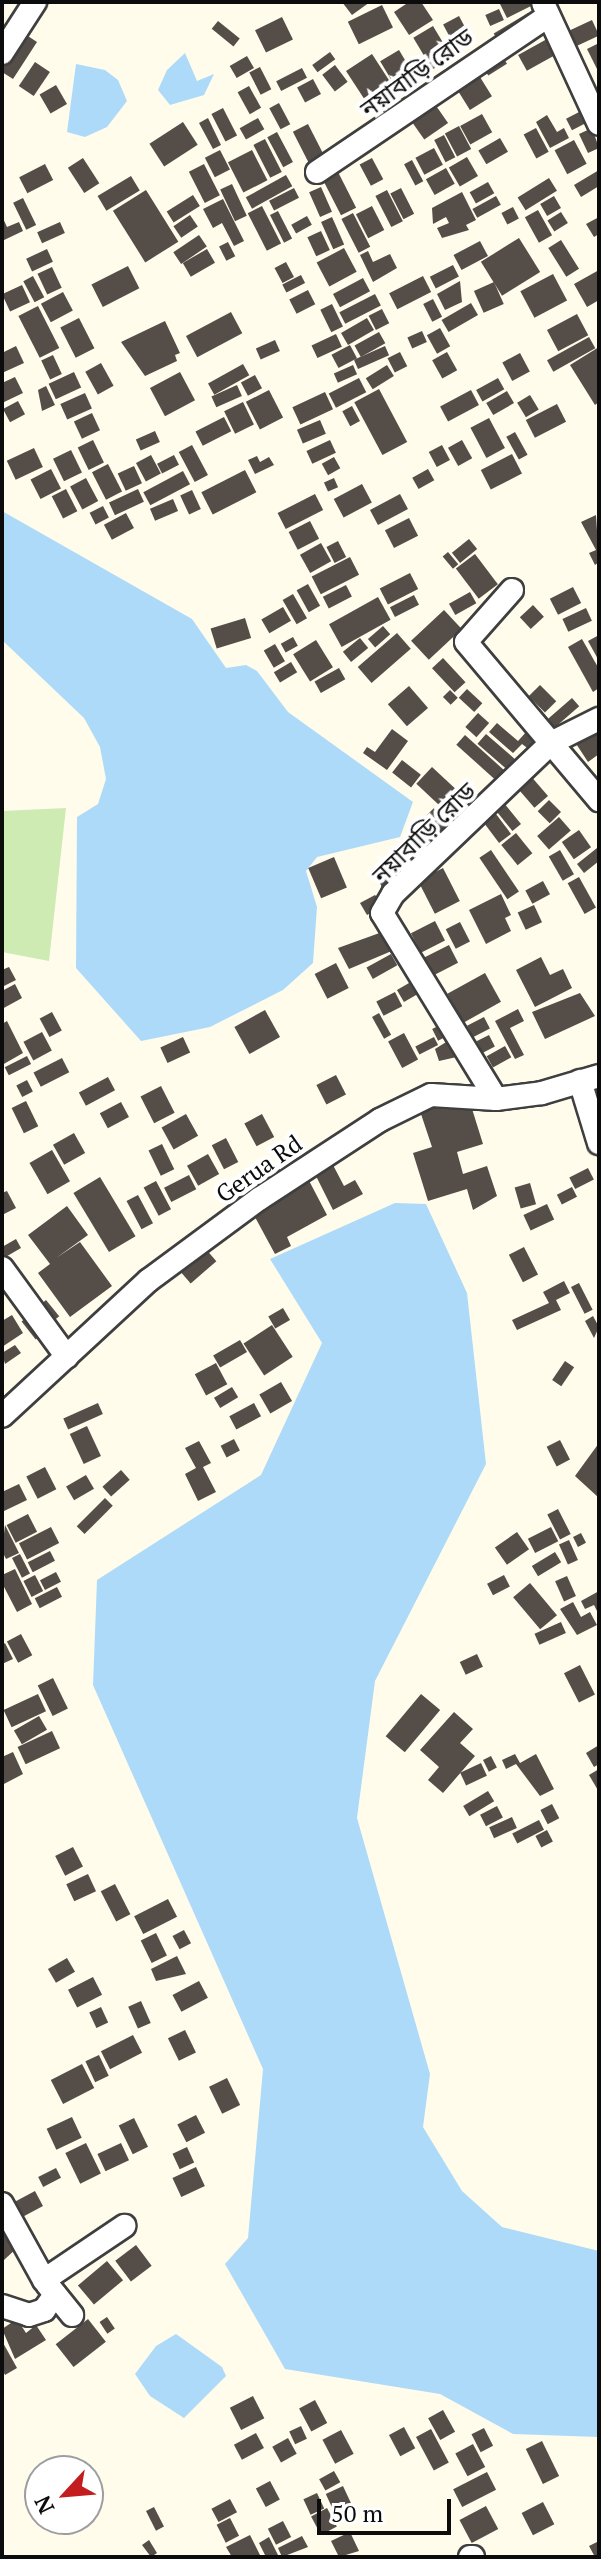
<!DOCTYPE html>
<html>
<head>
<meta charset="utf-8">
<style>
  body { margin:0 }
  #map { position:relative; width:601px; height:2559px; overflow:hidden; background:#fffceb; font-family:"PT Serif","Noto Sans Bengali",serif }
  div>[style] { position:absolute }
  .green>* { inset:0; background:#ceebb3 }
  .water>* { inset:0; background:#addaf9 }
  .building>* { inset:0; background:#554d48; transform-origin:0 0 }
  .roads { filter:drop-shadow(2px 0 #3f3f3f) drop-shadow(-2px 0 #3f3f3f) drop-shadow(0 2px #3f3f3f) drop-shadow(0 -2px #3f3f3f) }
  .minor>* { height:22px; margin:-11px; padding:0 11px; transform-origin:11px; border-radius:11px; background:#fff }
  span { translate:-50% -50%; white-space:nowrap; text-align:center; line-height:1.15; -webkit-text-stroke:8px #fff; paint-order:stroke }
  .street-label { font-size:24px; color:#0c0c0c }
  .frame { position:absolute; inset:0; border:4px solid #0c0c0c; pointer-events:none }
  .north { position:absolute; left:24px; top:2455px; width:80px; height:80px; box-sizing:border-box; background:#fff; border:2px solid #9e9e9e; border-radius:50%; rotate:244deg; font-size:22px; font-weight:700; line-height:32px; text-align:center; color:#0c0c0c }
  .north::after { content:''; display:block; margin:auto; width:28px; height:36px; background:#c31d1f; clip-path:polygon(50% 0,100% 100%,50% 72%,0 100%) }
  .scale { position:absolute; left:317px; top:2499px; width:134px; height:36px; box-sizing:border-box; border:4px solid #0c0c0c; border-top:0; padding-left:10px; font-size:24px; line-height:28px; white-space:nowrap; color:#0c0c0c; -webkit-text-stroke:6px #fff; paint-order:stroke }
</style>
</head>
<body>
<div id="map">
  <div class="green">
    <i style="clip-path:polygon(66px 808px,49px 961px,2px 952px,2px 811px)"></i>
  </div>
  <div class="water">
    <i style="clip-path:polygon(185px 53px,197px 81px,214px 74px,204px 95px,170px 105px,158px 90px,167px 70px)"></i>
    <i style="clip-path:polygon(76px 64px,105px 70px,118px 80px,127px 101px,107px 127px,85px 137px,67px 132px)"></i>
    <i style="clip-path:polygon(2px 511px,192px 619px,226px 668px,246px 665px,257px 671px,288px 712px,413px 802px,400px 837px,317px 857px,306px 871px,317px 907px,313px 963px,283px 990px,210px 1027px,141px 1041px,76px 968px,77px 817px,98px 804px,106px 779px,100px 747px,84px 718px,2px 640px)"></i>
    <i style="clip-path:polygon(395px 1203px,426px 1204px,467px 1293px,486px 1464px,375px 1681px,357px 1818px,430px 2074px,423px 2127px,462px 2191px,502px 2227px,599px 2251px,599px 2437px,513px 2434px,440px 2394px,285px 2369px,225px 2264px,248px 2238px,263px 2069px,93px 1685px,97px 1580px,261px 1475px,322px 1343px,270px 1259px)"></i>
    <i style="clip-path:polygon(176px 2334px,222px 2367px,226px 2376px,184px 2418px,150px 2396px,135px 2374px,156px 2346px)"></i>
  </div>
  <div class="building">
    <i style="clip-path:polygon(342px 2px,370px 2px,352px 15px)"></i>
    <i style="clip-path:polygon(409px 2px,421px 2px,433px 20px,409px 35px,394px 12px)"></i>
    <i style="clip-path:polygon(499px 2px,531px 2px,533px 5px,507px 18px)"></i>
    <i style="left:382px;top:5px;width:25px;height:38px;rotate:64deg"></i>
    <i style="left:499px;top:9px;width:12px;height:15px;rotate:66deg"></i>
    <i style="left:528px;top:13px;width:12px;height:40px;rotate:59deg"></i>
    <i style="left:459px;top:16px;width:21px;height:18px;rotate:62deg"></i>
    <i style="left:282px;top:17px;width:25px;height:30px;rotate:64deg"></i>
    <i style="left:592px;top:20px;width:17px;height:26px;rotate:65deg"></i>
    <i style="left:218px;top:21px;width:28px;height:10px;rotate:39deg"></i>
    <i style="clip-path:polygon(11px 25px,37px 42px,13px 79px,2px 72px,2px 39px)"></i>
    <i style="left:433px;top:26px;width:37px;height:23px;rotate:59deg"></i>
    <i style="left:547px;top:39px;width:18px;height:33px;rotate:61deg"></i>
    <i style="clip-path:polygon(599px 43px,599px 73px,587px 49px)"></i>
    <i style="left:399px;top:50px;width:27px;height:22px;rotate:59deg"></i>
    <i style="left:499px;top:51px;width:15px;height:22px;rotate:58deg"></i>
    <i style="left:330px;top:52px;width:9px;height:22px;rotate:54deg"></i>
    <i style="left:372px;top:54px;width:45px;height:31px;rotate:57deg"></i>
    <i style="left:247px;top:56px;width:14px;height:20px;rotate:60deg"></i>
    <i style="left:35px;top:62px;width:18px;height:29px;rotate:34deg"></i>
    <i style="left:335px;top:65px;width:21px;height:16px;rotate:53deg"></i>
    <i style="left:260px;top:67px;width:25px;height:12px;rotate:63deg"></i>
    <i style="left:302px;top:68px;width:11px;height:29px;rotate:63deg"></i>
    <i style="left:475px;top:69px;width:32px;height:26px;rotate:58deg"></i>
    <i style="left:313px;top:79px;width:17px;height:18px;rotate:62deg"></i>
    <i style="left:56px;top:85px;width:22px;height:19px;rotate:60deg"></i>
    <i style="left:249px;top:86px;width:25px;height:13px;rotate:61deg"></i>
    <i style="left:432px;top:100px;width:28px;height:29px;rotate:55deg"></i>
    <i style="left:279px;top:103px;width:24px;height:11px;rotate:62deg"></i>
    <i style="left:223px;top:108px;width:31px;height:13px;rotate:63deg"></i>
    <i style="left:583px;top:110px;width:13px;height:19px;rotate:63deg"></i>
    <i style="left:482px;top:114px;width:21px;height:25px;rotate:61deg"></i>
    <i style="clip-path:polygon(547px 115px,557px 132px,564px 128px,569px 138px,550px 148px,536px 122px)"></i>
    <i style="clip-path:polygon(208px 118px,221px 145px,213px 149px,199px 123px)"></i>
    <i style="left:258px;top:118px;width:13px;height:21px;rotate:61deg"></i>
    <i style="left:183px;top:122px;width:27px;height:40px;rotate:57deg"></i>
    <i style="left:308px;top:124px;width:36px;height:17px;rotate:63deg"></i>
    <i style="left:459px;top:126px;width:26px;height:16px;rotate:62deg"></i>
    <i style="left:536px;top:128px;width:27px;height:14px;rotate:62deg"></i>
    <i style="clip-path:polygon(592px 128px,599px 148px,588px 153px,579px 134px)"></i>
    <i style="left:277px;top:132px;width:34px;height:11px;rotate:62deg"></i>
    <i style="left:444px;top:135px;width:25px;height:11px;rotate:63deg"></i>
    <i style="left:500px;top:138px;width:16px;height:25px;rotate:60deg"></i>
    <i style="left:265px;top:139px;width:37px;height:13px;rotate:63deg"></i>
    <i style="left:574px;top:140px;width:27px;height:22px;rotate:62deg"></i>
    <i style="left:434px;top:148px;width:19px;height:21px;rotate:62deg"></i>
    <i style="left:220px;top:150px;width:22px;height:17px;rotate:63deg"></i>
    <i style="left:252px;top:150px;width:34px;height:27px;rotate:63deg"></i>
    <i style="left:467px;top:157px;width:22px;height:21px;rotate:60deg"></i>
    <i style="left:83px;top:158px;width:30px;height:18px;rotate:57deg"></i>
    <i style="left:372px;top:158px;width:24px;height:14px;rotate:62deg"></i>
    <i style="left:412px;top:160px;width:24px;height:9px;rotate:62deg"></i>
    <i style="left:45px;top:164px;width:18px;height:29px;rotate:63deg"></i>
    <i style="left:204px;top:164px;width:35px;height:17px;rotate:63deg"></i>
    <i style="left:446px;top:168px;width:18px;height:23px;rotate:61deg"></i>
    <i style="clip-path:polygon(599px 170px,599px 186px,581px 197px,574px 185px)"></i>
    <i style="left:338px;top:172px;width:40px;height:17px;rotate:63deg"></i>
    <i style="left:286px;top:175px;width:13px;height:46px;rotate:61deg"></i>
    <i style="left:131px;top:176px;width:17px;height:39px;rotate:59deg"></i>
    <i style="left:549px;top:178px;width:15px;height:37px;rotate:58deg"></i>
    <i style="left:488px;top:182px;width:13px;height:21px;rotate:61deg"></i>
    <i style="left:232px;top:184px;width:35px;height:13px;rotate:65deg"></i>
    <i style="left:321px;top:187px;width:27px;height:13px;rotate:66deg"></i>
    <i style="left:294px;top:188px;width:11px;height:28px;rotate:63deg"></i>
    <i style="left:401px;top:188px;width:29px;height:12px;rotate:63deg"></i>
    <i style="left:146px;top:190px;width:61px;height:39px;rotate:58deg"></i>
    <i style="left:387px;top:190px;width:35px;height:13px;rotate:63deg"></i>
    <i style="clip-path:polygon(462px 192px,476px 220px,466px 225px,469px 230px,442px 238px,437px 228px,449px 223px,446px 217px,433px 224px,432px 208px)"></i>
    <i style="left:193px;top:195px;width:13px;height:31px;rotate:58deg"></i>
    <i style="left:496px;top:196px;width:10px;height:27px;rotate:61deg"></i>
    <i style="left:554px;top:196px;width:14px;height:16px;rotate:60deg"></i>
    <i style="left:23px;top:198px;width:30px;height:11px;rotate:64deg"></i>
    <i style="clip-path:polygon(223px 199px,244px 241px,234px 246px,222px 223px,213px 228px,203px 209px)"></i>
    <i style="left:262px;top:206px;width:42px;height:16px;rotate:63deg"></i>
    <i style="left:372px;top:206px;width:27px;height:18px;rotate:63deg"></i>
    <i style="left:513px;top:207px;width:13px;height:13px;rotate:63deg"></i>
    <i style="left:538px;top:210px;width:29px;height:15px;rotate:61deg"></i>
    <i style="left:278px;top:211px;width:31px;height:9px;rotate:63deg"></i>
    <i style="left:561px;top:212px;width:13px;height:16px;rotate:58deg"></i>
    <i style="left:353px;top:213px;width:38px;height:13px;rotate:63deg"></i>
    <i style="left:190px;top:215px;width:14px;height:20px;rotate:56deg"></i>
    <i style="clip-path:polygon(2px 216px,7px 227px,19px 222px,23px 231px,2px 241px)"></i>
    <i style="left:307px;top:216px;width:10px;height:18px;rotate:61deg"></i>
    <i style="left:332px;top:217px;width:30px;height:12px;rotate:66deg"></i>
    <i style="clip-path:polygon(599px 217px,599px 234px,594px 237px,586px 224px)"></i>
    <i style="left:60px;top:222px;width:12px;height:25px;rotate:66deg"></i>
    <i style="left:321px;top:231px;width:21px;height:15px;rotate:65deg"></i>
    <i style="left:199px;top:235px;width:14px;height:31px;rotate:56deg"></i>
    <i style="left:519px;top:238px;width:40px;height:45px;rotate:58deg"></i>
    <i style="left:561px;top:240px;width:34px;height:15px;rotate:58deg"></i>
    <i style="left:480px;top:241px;width:17px;height:30px;rotate:62deg"></i>
    <i style="left:228px;top:242px;width:16px;height:10px;rotate:63deg"></i>
    <i style="left:344px;top:248px;width:27px;height:31px;rotate:62deg"></i>
    <i style="left:47px;top:249px;width:14px;height:23px;rotate:65deg"></i>
    <i style="left:207px;top:249px;width:16px;height:28px;rotate:60deg"></i>
    <i style="clip-path:polygon(368px 251px,373px 262px,390px 254px,397px 268px,373px 282px,360px 255px)"></i>
    <i style="left:286px;top:262px;width:17px;height:13px;rotate:62deg"></i>
    <i style="left:453px;top:265px;width:13px;height:26px;rotate:63deg"></i>
    <i style="left:128px;top:266px;width:25px;height:41px;rotate:63deg"></i>
    <i style="left:52px;top:267px;width:23px;height:16px;rotate:65deg"></i>
    <i style="clip-path:polygon(599px 270px,599px 300px,587px 307px,574px 284px)"></i>
    <i style="left:553px;top:274px;width:30px;height:37px;rotate:62deg"></i>
    <i style="left:301px;top:275px;width:9px;height:21px;rotate:63deg"></i>
    <i style="left:33px;top:276px;width:24px;height:11px;rotate:62deg"></i>
    <i style="left:423px;top:276px;width:18px;height:38px;rotate:63deg"></i>
    <i style="left:363px;top:278px;width:15px;height:34px;rotate:62deg"></i>
    <i style="clip-path:polygon(460px 281px,462px 302px,445px 310px,437px 294px)"></i>
    <i style="left:494px;top:282px;width:24px;height:22px;rotate:66deg"></i>
    <i style="left:22px;top:285px;width:19px;height:22px;rotate:65deg"></i>
    <i style="left:308px;top:290px;width:16px;height:21px;rotate:63deg"></i>
    <i style="left:63px;top:292px;width:21px;height:25px;rotate:62deg"></i>
    <i style="left:375px;top:294px;width:13px;height:40px;rotate:63deg"></i>
    <i style="left:433px;top:299px;width:20px;height:11px;rotate:63deg"></i>
    <i style="left:471px;top:303px;width:14px;height:34px;rotate:60deg"></i>
    <i style="left:332px;top:304px;width:25px;height:13px;rotate:64deg"></i>
    <i style="left:38px;top:306px;width:47px;height:22px;rotate:63deg"></i>
    <i style="left:382px;top:309px;width:16px;height:15px;rotate:63deg"></i>
    <i style="left:231px;top:312px;width:24px;height:51px;rotate:62deg"></i>
    <i style="left:577px;top:314px;width:24px;height:34px;rotate:62deg"></i>
    <i style="left:79px;top:318px;width:34px;height:21px;rotate:63deg"></i>
    <i style="left:367px;top:318px;width:14px;height:30px;rotate:60deg"></i>
    <i style="clip-path:polygon(165px 321px,180px 353px,175px 355px,177px 361px,145px 376px,121px 342px)"></i>
    <i style="left:440px;top:328px;width:21px;height:15px;rotate:61deg"></i>
    <i style="left:422px;top:331px;width:12px;height:16px;rotate:66deg"></i>
    <i style="left:379px;top:332px;width:13px;height:28px;rotate:61deg"></i>
    <i style="left:336px;top:334px;width:14px;height:27px;rotate:65deg"></i>
    <i style="left:589px;top:337px;width:13px;height:48px;rotate:61deg"></i>
    <i style="left:275px;top:340px;width:12px;height:21px;rotate:66deg"></i>
    <i style="left:350px;top:345px;width:15px;height:21px;rotate:62deg"></i>
    <i style="clip-path:polygon(16px 346px,24px 363px,2px 373px,2px 353px)"></i>
    <i style="left:385px;top:346px;width:10px;height:34px;rotate:66deg"></i>
    <i style="clip-path:polygon(599px 347px,599px 402px,595px 405px,570px 365px)"></i>
    <i style="left:400px;top:352px;width:16px;height:14px;rotate:63deg"></i>
    <i style="left:447px;top:352px;width:21px;height:17px;rotate:61deg"></i>
    <i style="left:520px;top:353px;width:21px;height:20px;rotate:62deg"></i>
    <i style="left:53px;top:355px;width:21px;height:13px;rotate:65deg"></i>
    <i style="left:101px;top:363px;width:26px;height:18px;rotate:61deg"></i>
    <i style="left:243px;top:364px;width:13px;height:40px;rotate:61deg"></i>
    <i style="left:353px;top:365px;width:10px;height:21px;rotate:66deg"></i>
    <i style="left:387px;top:365px;width:13px;height:25px;rotate:58deg"></i>
    <i style="left:74px;top:372px;width:17px;height:28px;rotate:65deg"></i>
    <i style="left:180px;top:372px;width:32px;height:34px;rotate:62deg"></i>
    <i style="left:255px;top:375px;width:15px;height:16px;rotate:62deg"></i>
    <i style="clip-path:polygon(15px 377px,23px 393px,2px 403px,2px 383px)"></i>
    <i style="left:359px;top:378px;width:16px;height:34px;rotate:63deg"></i>
    <i style="left:498px;top:378px;width:13px;height:25px;rotate:61deg"></i>
    <i style="left:237px;top:385px;width:12px;height:28px;rotate:66deg"></i>
    <i style="clip-path:polygon(46px 386px,55px 405px,42px 411px,38px 390px)"></i>
    <i style="left:379px;top:389px;width:60px;height:28px;rotate:62deg"></i>
    <i style="left:269px;top:390px;width:31px;height:26px;rotate:63deg"></i>
    <i style="left:471px;top:390px;width:17px;height:35px;rotate:62deg"></i>
    <i style="left:507px;top:391px;width:14px;height:24px;rotate:60deg"></i>
    <i style="left:325px;top:392px;width:19px;height:36px;rotate:65deg"></i>
    <i style="left:85px;top:393px;width:17px;height:27px;rotate:66deg"></i>
    <i style="left:530px;top:395px;width:17px;height:15px;rotate:59deg"></i>
    <i style="left:18px;top:401px;width:15px;height:17px;rotate:62deg"></i>
    <i style="left:243px;top:402px;width:25px;height:21px;rotate:64deg"></i>
    <i style="left:557px;top:404px;width:20px;height:35px;rotate:63deg"></i>
    <i style="left:352px;top:406px;width:17px;height:11px;rotate:62deg"></i>
    <i style="left:92px;top:413px;width:19px;height:20px;rotate:65deg"></i>
    <i style="left:224px;top:417px;width:16px;height:32px;rotate:63deg"></i>
    <i style="left:489px;top:418px;width:34px;height:21px;rotate:62deg"></i>
    <i style="left:320px;top:420px;width:15px;height:25px;rotate:67deg"></i>
    <i style="left:155px;top:431px;width:12px;height:21px;rotate:66deg"></i>
    <i style="left:515px;top:432px;width:26px;height:10px;rotate:61deg"></i>
    <i style="left:93px;top:440px;width:25px;height:17px;rotate:64deg"></i>
    <i style="left:330px;top:440px;width:14px;height:26px;rotate:65deg"></i>
    <i style="left:462px;top:440px;width:21px;height:16px;rotate:61deg"></i>
    <i style="left:192px;top:445px;width:34px;height:15px;rotate:62deg"></i>
    <i style="left:442px;top:445px;width:17px;height:15px;rotate:62deg"></i>
    <i style="left:34px;top:448px;width:21px;height:30px;rotate:65deg"></i>
    <i style="left:71px;top:450px;width:25px;height:20px;rotate:64deg"></i>
    <i style="left:512px;top:454px;width:22px;height:35px;rotate:63deg"></i>
    <i style="left:151px;top:455px;width:21px;height:17px;rotate:62deg"></i>
    <i style="left:174px;top:455px;width:11px;height:19px;rotate:63deg"></i>
    <i style="clip-path:polygon(257px 456px,260px 462px,269px 457px,274px 465px,255px 474px,248px 460px)"></i>
    <i style="left:334px;top:457px;width:13px;height:14px;rotate:61deg"></i>
    <i style="left:108px;top:464px;width:31px;height:18px;rotate:63deg"></i>
    <i style="left:134px;top:466px;width:19px;height:18px;rotate:65deg"></i>
    <i style="left:51px;top:469px;width:22px;height:23px;rotate:63deg"></i>
    <i style="left:428px;top:469px;width:13px;height:18px;rotate:61deg"></i>
    <i style="left:245px;top:470px;width:25px;height:49px;rotate:63deg"></i>
    <i style="left:183px;top:471px;width:15px;height:45px;rotate:62deg"></i>
    <i style="left:86px;top:478px;width:26px;height:18px;rotate:62deg"></i>
    <i style="left:334px;top:478px;width:10px;height:11px;rotate:66deg"></i>
    <i style="left:362px;top:484px;width:21px;height:32px;rotate:62deg"></i>
    <i style="left:66px;top:489px;width:25px;height:16px;rotate:63deg"></i>
    <i style="left:138px;top:489px;width:14px;height:32px;rotate:65deg"></i>
    <i style="left:192px;top:490px;width:21px;height:13px;rotate:65deg"></i>
    <i style="left:315px;top:494px;width:18px;height:42px;rotate:63deg"></i>
    <i style="left:400px;top:494px;width:17px;height:34px;rotate:62deg"></i>
    <i style="left:173px;top:499px;width:13px;height:25px;rotate:67deg"></i>
    <i style="left:103px;top:506px;width:13px;height:15px;rotate:63deg"></i>
    <i style="left:126px;top:513px;width:17px;height:25px;rotate:62deg"></i>
    <i style="clip-path:polygon(596px 515px,599px 562px,595px 565px,589px 553px,596px 550px,581px 522px)"></i>
    <i style="left:409px;top:518px;width:20px;height:27px;rotate:63deg"></i>
    <i style="left:310px;top:521px;width:20px;height:24px;rotate:63deg"></i>
    <i style="left:469px;top:539px;width:13px;height:22px;rotate:51deg"></i>
    <i style="left:338px;top:541px;width:18px;height:13px;rotate:63deg"></i>
    <i style="left:321px;top:543px;width:21px;height:24px;rotate:61deg"></i>
    <i style="left:448px;top:552px;width:16px;height:7px;rotate:50deg"></i>
    <i style="left:475px;top:554px;width:38px;height:24px;rotate:53deg"></i>
    <i style="left:350px;top:557px;width:20px;height:43px;rotate:63deg"></i>
    <i style="left:410px;top:573px;width:18px;height:34px;rotate:63deg"></i>
    <i style="left:308px;top:584px;width:25px;height:13px;rotate:61deg"></i>
    <i style="left:346px;top:585px;width:13px;height:26px;rotate:63deg"></i>
    <i style="left:573px;top:587px;width:18px;height:26px;rotate:63deg"></i>
    <i style="left:470px;top:592px;width:13px;height:24px;rotate:61deg"></i>
    <i style="left:293px;top:594px;width:28px;height:12px;rotate:60deg"></i>
    <i style="left:414px;top:595px;width:11px;height:27px;rotate:63deg"></i>
    <i style="left:378px;top:597px;width:26px;height:56px;rotate:61deg"></i>
    <i style="left:533px;top:605px;width:16px;height:18px;rotate:47deg"></i>
    <i style="left:283px;top:607px;width:16px;height:25px;rotate:60deg"></i>
    <i style="left:586px;top:608px;width:14px;height:26px;rotate:65deg"></i>
    <i style="left:444px;top:610px;width:26px;height:45px;rotate:47deg"></i>
    <i style="left:245px;top:618px;width:21px;height:36px;rotate:73deg"></i>
    <i style="left:383px;top:626px;width:11px;height:20px;rotate:49deg"></i>
    <i style="left:397px;top:633px;width:21px;height:52px;rotate:49deg"></i>
    <i style="clip-path:polygon(599px 635px,599px 661px,588px 641px)"></i>
    <i style="left:293px;top:637px;width:10px;height:14px;rotate:61deg"></i>
    <i style="left:360px;top:638px;width:13px;height:22px;rotate:51deg"></i>
    <i style="clip-path:polygon(582px 639px,599px 669px,599px 688px,593px 692px,568px 647px)"></i>
    <i style="left:316px;top:640px;width:32px;height:27px;rotate:58deg"></i>
    <i style="left:275px;top:644px;width:20px;height:13px;rotate:60deg"></i>
    <i style="left:443px;top:658px;width:33px;height:15px;rotate:47deg"></i>
    <i style="left:291px;top:662px;width:12px;height:20px;rotate:59deg"></i>
    <i style="left:339px;top:668px;width:13px;height:28px;rotate:61deg"></i>
    <i style="left:540px;top:685px;width:23px;height:16px;rotate:45deg"></i>
    <i style="left:409px;top:686px;width:29px;height:28px;rotate:49deg"></i>
    <i style="left:467px;top:689px;width:21px;height:12px;rotate:43deg"></i>
    <i style="left:450px;top:690px;width:11px;height:10px;rotate:45deg"></i>
    <i style="left:572px;top:698px;width:11px;height:32px;rotate:49deg"></i>
    <i style="left:478px;top:713px;width:15px;height:19px;rotate:42deg"></i>
    <i style="clip-path:polygon(588px 716px,599px 732px,599px 754px,588px 762px,567px 730px)"></i>
    <i style="clip-path:polygon(497px 723px,518px 741px,527px 731px,538px 741px,530px 750px,522px 744px,513px 753px,489px 732px)"></i>
    <i style="clip-path:polygon(392px 729px,408px 741px,387px 770px,363px 753px,367px 747px,375px 752px)"></i>
    <i style="left:486px;top:734px;width:41px;height:13px;rotate:41deg"></i>
    <i style="left:465px;top:735px;width:58px;height:13px;rotate:42deg"></i>
    <i style="left:402px;top:760px;width:24px;height:16px;rotate:38deg"></i>
    <i style="left:432px;top:767px;width:50px;height:23px;rotate:43deg"></i>
    <i style="left:529px;top:774px;width:29px;height:18px;rotate:49deg"></i>
    <i style="left:549px;top:800px;width:17px;height:16px;rotate:45deg"></i>
    <i style="left:504px;top:803px;width:27px;height:11px;rotate:51deg"></i>
    <i style="left:434px;top:808px;width:31px;height:32px;rotate:45deg"></i>
    <i style="left:493px;top:810px;width:30px;height:15px;rotate:53deg"></i>
    <i style="left:559px;top:817px;width:18px;height:29px;rotate:49deg"></i>
    <i style="left:579px;top:830px;width:21px;height:21px;rotate:55deg"></i>
    <i style="left:516px;top:833px;width:26px;height:19px;rotate:51deg"></i>
    <i style="clip-path:polygon(597px 848px,599px 861px,584px 873px,577px 864px)"></i>
    <i style="left:491px;top:850px;width:50px;height:14px;rotate:56deg"></i>
    <i style="left:560px;top:850px;width:28px;height:13px;rotate:60deg"></i>
    <i style="left:334px;top:857px;width:33px;height:28px;rotate:67deg"></i>
    <i style="left:443px;top:868px;width:37px;height:28px;rotate:63deg"></i>
    <i style="left:395px;top:870px;width:12px;height:19px;rotate:66deg"></i>
    <i style="left:579px;top:877px;width:35px;height:13px;rotate:61deg"></i>
    <i style="left:543px;top:881px;width:15px;height:20px;rotate:62deg"></i>
    <i style="clip-path:polygon(501px 894px,511px 915px,505px 918px,511px 931px,486px 944px,469px 910px)"></i>
    <i style="clip-path:polygon(375px 895px,385px 905px,367px 915px,360px 903px)"></i>
    <i style="left:534px;top:905px;width:19px;height:18px;rotate:65deg"></i>
    <i style="left:435px;top:921px;width:22px;height:27px;rotate:63deg"></i>
    <i style="left:460px;top:922px;width:22px;height:16px;rotate:63deg"></i>
    <i style="clip-path:polygon(385px 931px,394px 950px,349px 969px,338px 948px)"></i>
    <i style="left:449px;top:945px;width:20px;height:30px;rotate:63deg"></i>
    <i style="left:391px;top:954px;width:13px;height:28px;rotate:61deg"></i>
    <i style="clip-path:polygon(541px 957px,550px 975px,563px 969px,572px 988px,535px 1007px,516px 970px)"></i>
    <i style="left:336px;top:963px;width:28px;height:24px;rotate:63deg"></i>
    <i style="clip-path:polygon(9px 967px,16px 980px,2px 987px,2px 970px)"></i>
    <i style="left:485px;top:973px;width:33px;height:43px;rotate:61deg"></i>
    <i style="left:416px;top:979px;width:14px;height:22px;rotate:60deg"></i>
    <i style="clip-path:polygon(15px 984px,22px 998px,2px 1009px,2px 991px)"></i>
    <i style="left:395px;top:992px;width:16px;height:21px;rotate:63deg"></i>
    <i style="clip-path:polygon(580px 993px,595px 1016px,545px 1039px,532px 1012px)"></i>
    <i style="clip-path:polygon(518px 1009px,524px 1021px,510px 1028px,524px 1055px,515px 1059px,495px 1021px)"></i>
    <i style="left:265px;top:1010px;width:31px;height:35px;rotate:61deg"></i>
    <i style="left:52px;top:1012px;width:21px;height:14px;rotate:62deg"></i>
    <i style="left:379px;top:1013px;width:25px;height:8px;rotate:61deg"></i>
    <i style="left:484px;top:1017px;width:13px;height:19px;rotate:63deg"></i>
    <i style="left:450px;top:1020px;width:13px;height:20px;rotate:63deg"></i>
    <i style="clip-path:polygon(7px 1021px,23px 1053px,2px 1065px,2px 1024px)"></i>
    <i style="left:42px;top:1032px;width:21px;height:21px;rotate:62deg"></i>
    <i style="left:404px;top:1033px;width:30px;height:18px;rotate:62deg"></i>
    <i style="clip-path:polygon(459px 1034px,470px 1054px,439px 1061px,435px 1049px)"></i>
    <i style="left:489px;top:1035px;width:13px;height:14px;rotate:63deg"></i>
    <i style="left:183px;top:1037px;width:17px;height:25px;rotate:65deg"></i>
    <i style="left:434px;top:1037px;width:9px;height:21px;rotate:63deg"></i>
    <i style="left:505px;top:1046px;width:13px;height:21px;rotate:61deg"></i>
    <i style="left:27px;top:1056px;width:9px;height:25px;rotate:63deg"></i>
    <i style="left:62px;top:1058px;width:16px;height:32px;rotate:63deg"></i>
    <i style="left:336px;top:1075px;width:22px;height:22px;rotate:63deg"></i>
    <i style="left:108px;top:1077px;width:15px;height:33px;rotate:62deg"></i>
    <i style="left:27px;top:1080px;width:13px;height:12px;rotate:63deg"></i>
    <i style="left:161px;top:1086px;width:30px;height:23px;rotate:63deg"></i>
    <i style="clip-path:polygon(468px 1096px,483px 1144px,457px 1152px,463px 1174px,487px 1166px,497px 1196px,473px 1210px,467px 1189px,428px 1201px,413px 1153px,432px 1147px,420px 1111px)"></i>
    <i style="left:26px;top:1101px;width:28px;height:16px;rotate:64deg"></i>
    <i style="left:121px;top:1102px;width:17px;height:24px;rotate:62deg"></i>
    <i style="left:186px;top:1114px;width:25px;height:28px;rotate:61deg"></i>
    <i style="left:262px;top:1114px;width:26px;height:20px;rotate:62deg"></i>
    <i style="left:74px;top:1133px;width:23px;height:24px;rotate:61deg"></i>
    <i style="left:226px;top:1138px;width:27px;height:16px;rotate:63deg"></i>
    <i style="left:162px;top:1144px;width:28px;height:15px;rotate:64deg"></i>
    <i style="left:52px;top:1150px;width:36px;height:26px;rotate:60deg"></i>
    <i style="left:208px;top:1154px;width:23px;height:24px;rotate:61deg"></i>
    <i style="clip-path:polygon(333px 1165px,344px 1186px,355px 1180px,363px 1194px,333px 1210px,315px 1174px)"></i>
    <i style="left:588px;top:1168px;width:13px;height:21px;rotate:63deg"></i>
    <i style="clip-path:polygon(305px 1173px,327px 1215px,287px 1237px,291px 1246px,275px 1254px,249px 1206px)"></i>
    <i style="left:189px;top:1175px;width:16px;height:28px;rotate:63deg"></i>
    <i style="left:100px;top:1177px;width:69px;height:31px;rotate:59deg"></i>
    <i style="left:156px;top:1181px;width:32px;height:14px;rotate:62deg"></i>
    <i style="left:530px;top:1183px;width:22px;height:16px;rotate:74deg"></i>
    <i style="left:572px;top:1187px;width:11px;height:17px;rotate:63deg"></i>
    <i style="clip-path:polygon(7px 1191px,16px 1208px,4px 1214px,2px 1193px)"></i>
    <i style="left:138px;top:1195px;width:32px;height:13px;rotate:62deg"></i>
    <i style="left:547px;top:1204px;width:17px;height:26px;rotate:65deg"></i>
    <i style="clip-path:polygon(67px 1206px,88px 1235px,56px 1258px,80px 1242px,112px 1286px,70px 1317px,38px 1273px,50px 1264px,28px 1235px)"></i>
    <i style="clip-path:polygon(16px 1239px,21px 1248px,2px 1259px,2px 1247px)"></i>
    <i style="left:198px;top:1240px;width:28px;height:34px;rotate:49deg"></i>
    <i style="left:524px;top:1247px;width:31px;height:17px;rotate:63deg"></i>
    <i style="clip-path:polygon(564px 1281px,570px 1293px,556px 1300px,561px 1310px,517px 1330px,512px 1320px,549px 1303px,543px 1292px)"></i>
    <i style="left:579px;top:1283px;width:30px;height:9px;rotate:63deg"></i>
    <i style="left:46px;top:1300px;width:21px;height:15px;rotate:51deg"></i>
    <i style="left:283px;top:1308px;width:14px;height:17px;rotate:60deg"></i>
    <i style="left:31px;top:1314px;width:23px;height:12px;rotate:52deg"></i>
    <i style="clip-path:polygon(12px 1315px,23px 1333px,2px 1347px,2px 1321px)"></i>
    <i style="clip-path:polygon(593px 1316px,599px 1327px,594px 1338px,585px 1321px)"></i>
    <i style="left:272px;top:1325px;width:38px;height:34px;rotate:57deg"></i>
    <i style="left:240px;top:1340px;width:14px;height:31px;rotate:60deg"></i>
    <i style="clip-path:polygon(15px 1345px,21px 1353px,5px 1364px,2px 1353px)"></i>
    <i style="left:565px;top:1361px;width:11px;height:23px;rotate:34deg"></i>
    <i style="left:216px;top:1363px;width:24px;height:24px;rotate:62deg"></i>
    <i style="left:281px;top:1382px;width:22px;height:25px;rotate:60deg"></i>
    <i style="left:232px;top:1387px;width:12px;height:21px;rotate:59deg"></i>
    <i style="left:98px;top:1403px;width:12px;height:38px;rotate:66deg"></i>
    <i style="left:254px;top:1403px;width:15px;height:28px;rotate:62deg"></i>
    <i style="left:87px;top:1426px;width:33px;height:19px;rotate:65deg"></i>
    <i style="left:234px;top:1439px;width:13px;height:15px;rotate:63deg"></i>
    <i style="left:560px;top:1440px;width:22px;height:15px;rotate:63deg"></i>
    <i style="clip-path:polygon(199px 1441px,211px 1463px,203px 1467px,216px 1492px,198px 1501px,185px 1474px,196px 1468px,185px 1448px)"></i>
    <i style="clip-path:polygon(599px 1443px,599px 1498px,575px 1476px)"></i>
    <i style="left:45px;top:1467px;width:25px;height:21px;rotate:63deg"></i>
    <i style="left:121px;top:1470px;width:13px;height:25px;rotate:48deg"></i>
    <i style="left:86px;top:1475px;width:16px;height:23px;rotate:60deg"></i>
    <i style="clip-path:polygon(19px 1484px,27px 1500px,2px 1512px,2px 1492px)"></i>
    <i style="left:105px;top:1498px;width:11px;height:40px;rotate:45deg"></i>
    <i style="left:558px;top:1509px;width:28px;height:12px;rotate:63deg"></i>
    <i style="left:28px;top:1514px;width:20px;height:24px;rotate:63deg"></i>
    <i style="clip-path:polygon(5px 1525px,19px 1553px,6px 1559px,2px 1551px)"></i>
    <i style="left:51px;top:1527px;width:18px;height:36px;rotate:63deg"></i>
    <i style="left:551px;top:1527px;width:16px;height:26px;rotate:63deg"></i>
    <i style="left:517px;top:1532px;width:21px;height:27px;rotate:55deg"></i>
    <i style="left:581px;top:1533px;width:11px;height:9px;rotate:63deg"></i>
    <i style="left:569px;top:1540px;width:22px;height:11px;rotate:66deg"></i>
    <i style="left:50px;top:1551px;width:11px;height:25px;rotate:63deg"></i>
    <i style="left:555px;top:1552px;width:12px;height:27px;rotate:59deg"></i>
    <i style="left:20px;top:1554px;width:22px;height:9px;rotate:63deg"></i>
    <i style="clip-path:polygon(15px 1569px,32px 1604px,17px 1612px,2px 1583px,2px 1575px)"></i>
    <i style="left:56px;top:1572px;width:11px;height:18px;rotate:63deg"></i>
    <i style="left:35px;top:1575px;width:18px;height:13px;rotate:63deg"></i>
    <i style="left:504px;top:1575px;width:13px;height:19px;rotate:63deg"></i>
    <i style="left:567px;top:1576px;width:22px;height:13px;rotate:66deg"></i>
    <i style="left:530px;top:1583px;width:42px;height:22px;rotate:50deg"></i>
    <i style="left:57px;top:1587px;width:11px;height:25px;rotate:63deg"></i>
    <i style="clip-path:polygon(599px 1591px,599px 1615px,594px 1605px,585px 1609px,581px 1601px)"></i>
    <i style="clip-path:polygon(573px 1602px,581px 1617px,590px 1612px,597px 1625px,577px 1635px,560px 1609px)"></i>
    <i style="left:561px;top:1622px;width:12px;height:29px;rotate:66deg"></i>
    <i style="left:21px;top:1634px;width:24px;height:16px;rotate:62deg"></i>
    <i style="clip-path:polygon(5px 1643px,13px 1659px,2px 1664px,2px 1645px)"></i>
    <i style="left:477px;top:1654px;width:14px;height:19px;rotate:65deg"></i>
    <i style="left:580px;top:1665px;width:33px;height:18px;rotate:63deg"></i>
    <i style="left:53px;top:1678px;width:34px;height:17px;rotate:64deg"></i>
    <i style="left:38px;top:1694px;width:19px;height:38px;rotate:65deg"></i>
    <i style="left:421px;top:1694px;width:25px;height:55px;rotate:40deg"></i>
    <i style="clip-path:polygon(454px 1712px,473px 1729px,460px 1743px,475px 1756px,443px 1793px,428px 1780px,439px 1767px,420px 1750px)"></i>
    <i style="left:39px;top:1716px;width:16px;height:29px;rotate:60deg"></i>
    <i style="left:52px;top:1731px;width:19px;height:38px;rotate:65deg"></i>
    <i style="clip-path:polygon(599px 1745px,599px 1764px,594px 1767px,586px 1753px)"></i>
    <i style="clip-path:polygon(13px 1752px,23px 1774px,2px 1785px,2px 1757px)"></i>
    <i style="clip-path:polygon(515px 1754px,520px 1763px,536px 1754px,554px 1789px,540px 1796px,516px 1764px,506px 1769px,502px 1760px)"></i>
    <i style="left:491px;top:1756px;width:13px;height:9px;rotate:63deg"></i>
    <i style="left:481px;top:1763px;width:14px;height:23px;rotate:65deg"></i>
    <i style="clip-path:polygon(599px 1769px,599px 1792px,589px 1775px)"></i>
    <i style="left:488px;top:1791px;width:12px;height:29px;rotate:59deg"></i>
    <i style="left:552px;top:1804px;width:16px;height:13px;rotate:63deg"></i>
    <i style="left:497px;top:1806px;width:13px;height:19px;rotate:63deg"></i>
    <i style="left:512px;top:1817px;width:12px;height:25px;rotate:66deg"></i>
    <i style="left:539px;top:1820px;width:11px;height:30px;rotate:63deg"></i>
    <i style="left:547px;top:1830px;width:13px;height:13px;rotate:63deg"></i>
    <i style="left:73px;top:1847px;width:22px;height:20px;rotate:63deg"></i>
    <i style="left:88px;top:1874px;width:19px;height:24px;rotate:65deg"></i>
    <i style="left:115px;top:1884px;width:34px;height:16px;rotate:63deg"></i>
    <i style="left:168px;top:1899px;width:20px;height:38px;rotate:63deg"></i>
    <i style="left:184px;top:1930px;width:15px;height:13px;rotate:62deg"></i>
    <i style="left:156px;top:1933px;width:25px;height:17px;rotate:64deg"></i>
    <i style="clip-path:polygon(177px 1956px,186px 1974px,156px 1981px,151px 1969px)"></i>
    <i style="left:67px;top:1958px;width:16px;height:22px;rotate:60deg"></i>
    <i style="left:93px;top:1977px;width:20px;height:28px;rotate:63deg"></i>
    <i style="left:199px;top:1981px;width:19px;height:30px;rotate:62deg"></i>
    <i style="left:141px;top:2001px;width:24px;height:14px;rotate:66deg"></i>
    <i style="left:101px;top:2007px;width:17px;height:13px;rotate:65deg"></i>
    <i style="left:185px;top:2030px;width:25px;height:19px;rotate:64deg"></i>
    <i style="left:133px;top:2035px;width:20px;height:36px;rotate:63deg"></i>
    <i style="left:99px;top:2055px;width:23px;height:15px;rotate:65deg"></i>
    <i style="left:82px;top:2064px;width:27px;height:35px;rotate:63deg"></i>
    <i style="left:227px;top:2078px;width:30px;height:20px;rotate:64deg"></i>
    <i style="left:196px;top:2115px;width:20px;height:21px;rotate:63deg"></i>
    <i style="left:72px;top:2117px;width:23px;height:28px;rotate:65deg"></i>
    <i style="left:134px;top:2118px;width:32px;height:17px;rotate:64deg"></i>
    <i style="left:86px;top:2143px;width:34px;height:23px;rotate:64deg"></i>
    <i style="left:121px;top:2143px;width:19px;height:26px;rotate:65deg"></i>
    <i style="left:187px;top:2147px;width:17px;height:16px;rotate:65deg"></i>
    <i style="left:196px;top:2167px;width:21px;height:26px;rotate:65deg"></i>
    <i style="left:56px;top:2168px;width:11px;height:20px;rotate:63deg"></i>
    <i style="left:35px;top:2191px;width:17px;height:26px;rotate:62deg"></i>
    <i style="clip-path:polygon(2px 2226px,19px 2246px,4px 2260px,2px 2258px)"></i>
    <i style="left:136px;top:2245px;width:26px;height:26px;rotate:53deg"></i>
    <i style="left:107px;top:2261px;width:25px;height:38px;rotate:50deg"></i>
    <i style="left:107px;top:2317px;width:14px;height:9px;rotate:56deg"></i>
    <i style="clip-path:polygon(17px 2319px,26px 2333px,36px 2325px,46px 2340px,15px 2359px,2px 2329px)"></i>
    <i style="left:88px;top:2319px;width:29px;height:41px;rotate:52deg"></i>
    <i style="clip-path:polygon(2px 2341px,17px 2368px,5px 2375px,2px 2369px)"></i>
    <i style="left:253px;top:2396px;width:25px;height:26px;rotate:63deg"></i>
    <i style="left:315px;top:2400px;width:26px;height:18px;rotate:62deg"></i>
    <i style="left:443px;top:2410px;width:25px;height:17px;rotate:61deg"></i>
    <i style="left:301px;top:2426px;width:14px;height:13px;rotate:65deg"></i>
    <i style="left:404px;top:2427px;width:24px;height:17px;rotate:62deg"></i>
    <i style="left:484px;top:2428px;width:20px;height:14px;rotate:63deg"></i>
    <i style="left:431px;top:2429px;width:38px;height:17px;rotate:62deg"></i>
    <i style="left:341px;top:2430px;width:27px;height:21px;rotate:62deg"></i>
    <i style="left:256px;top:2433px;width:17px;height:25px;rotate:62deg"></i>
    <i style="left:288px;top:2438px;width:18px;height:18px;rotate:61deg"></i>
    <i style="left:542px;top:2441px;width:39px;height:18px;rotate:64deg"></i>
    <i style="left:473px;top:2444px;width:26px;height:20px;rotate:62deg"></i>
    <i style="left:334px;top:2471px;width:13px;height:17px;rotate:61deg"></i>
    <i style="left:487px;top:2472px;width:20px;height:38px;rotate:63deg"></i>
    <i style="left:270px;top:2481px;width:21px;height:16px;rotate:62deg"></i>
    <i style="left:343px;top:2486px;width:19px;height:19px;rotate:65deg"></i>
    <i style="left:317px;top:2493px;width:17px;height:15px;rotate:65deg"></i>
    <i style="left:230px;top:2499px;width:15px;height:21px;rotate:62deg"></i>
    <i style="left:543px;top:2502px;width:25px;height:24px;rotate:63deg"></i>
    <i style="left:486px;top:2506px;width:26px;height:30px;rotate:62deg"></i>
    <i style="left:154px;top:2507px;width:22px;height:9px;rotate:63deg"></i>
    <i style="left:327px;top:2508px;width:21px;height:18px;rotate:62deg"></i>
    <i style="left:230px;top:2518px;width:20px;height:15px;rotate:63deg"></i>
    <i style="left:283px;top:2521px;width:18px;height:17px;rotate:63deg"></i>
    <i style="clip-path:polygon(350px 2532px,359px 2551px,339px 2557px,331px 2541px)"></i>
    <i style="clip-path:polygon(250px 2535px,261px 2557px,232px 2557px,226px 2547px)"></i>
    <i style="clip-path:polygon(302px 2536px,308px 2547px,282px 2557px,278px 2548px)"></i>
    <i style="clip-path:polygon(269px 2537px,278px 2555px,275px 2557px,266px 2557px,259px 2543px)"></i>
    <i style="clip-path:polygon(149px 2540px,157px 2553px,151px 2557px,142px 2545px)"></i>
    <i style="clip-path:polygon(599px 2541px,599px 2557px,595px 2557px,589px 2546px)"></i>
  </div>
  <div class="roads">
    <div class="minor">
      <i style="left:543px;top:3px;width:133px;rotate:65.2deg"></i>
      <i style="left:2px;top:53px;width:61px;rotate:-57.1deg"></i>
      <i style="left:317px;top:172px;width:279px;rotate:-34deg"></i>
      <i style="left:512px;top:590px;width:69px;rotate:131.5deg"></i>
      <i style="left:466px;top:642px;width:207px;rotate:49.9deg"></i>
      <i style="left:580px;top:1081px;width:65px;rotate:73deg"></i>
      <i style="left:496px;top:1099px;width:218px;rotate:-121.5deg"></i>
      <i style="left:382px;top:913px;width:22px;rotate:-60deg"></i>
      <i style="left:393px;top:894px;width:219px;rotate:-43.7deg"></i>
      <i style="left:551px;top:743px;width:54px;rotate:-26.6deg"></i>
      <i style="left:2px;top:1268px;width:110px;rotate:53.9deg"></i>
      <i style="left:2px;top:1416px;width:200px;rotate:-42.8deg"></i>
      <i style="left:149px;top:1280px;width:137px;rotate:-36.4deg"></i>
      <i style="left:259px;top:1199px;width:145px;rotate:-33.1deg"></i>
      <i style="left:380px;top:1120px;width:57px;rotate:-26.1deg"></i>
      <i style="left:431px;top:1095px;width:65px;rotate:3.5deg"></i>
      <i style="left:496px;top:1099px;width:46px;rotate:-7.4deg"></i>
      <i style="left:542px;top:1093px;width:59px;rotate:-16.6deg"></i>
      <i style="left:2px;top:2204px;width:87px;rotate:61.1deg"></i>
      <i style="left:44px;top:2280px;width:97px;rotate:-34deg"></i>
      <i style="left:47px;top:2284px;width:40px;rotate:51deg"></i>
      <i style="left:2px;top:2306px;width:28px;rotate:18deg"></i>
      <i style="left:29px;top:2315px;width:16px;rotate:-18deg"></i>
      <i style="left:44px;top:2310px;width:19px;rotate:-54deg"></i>
      <i style="left:470px;top:2557px;width:3px"></i>
    </div>
  </div>
  <div class="street-label">
    <span style="left:417px;top:73px;rotate:-36deg">নয়াবাড়ি রোড</span>
    <span style="left:424px;top:833px;rotate:-44deg">নয়াবাড়ি রোড</span>
    <span style="left:259px;top:1169px;rotate:-35deg">Gerua Rd</span>
  </div>
  <div class="frame"></div>
  <div class="north">N</div>
  <div class="scale">50 m</div>
</div>
</body>
</html>
